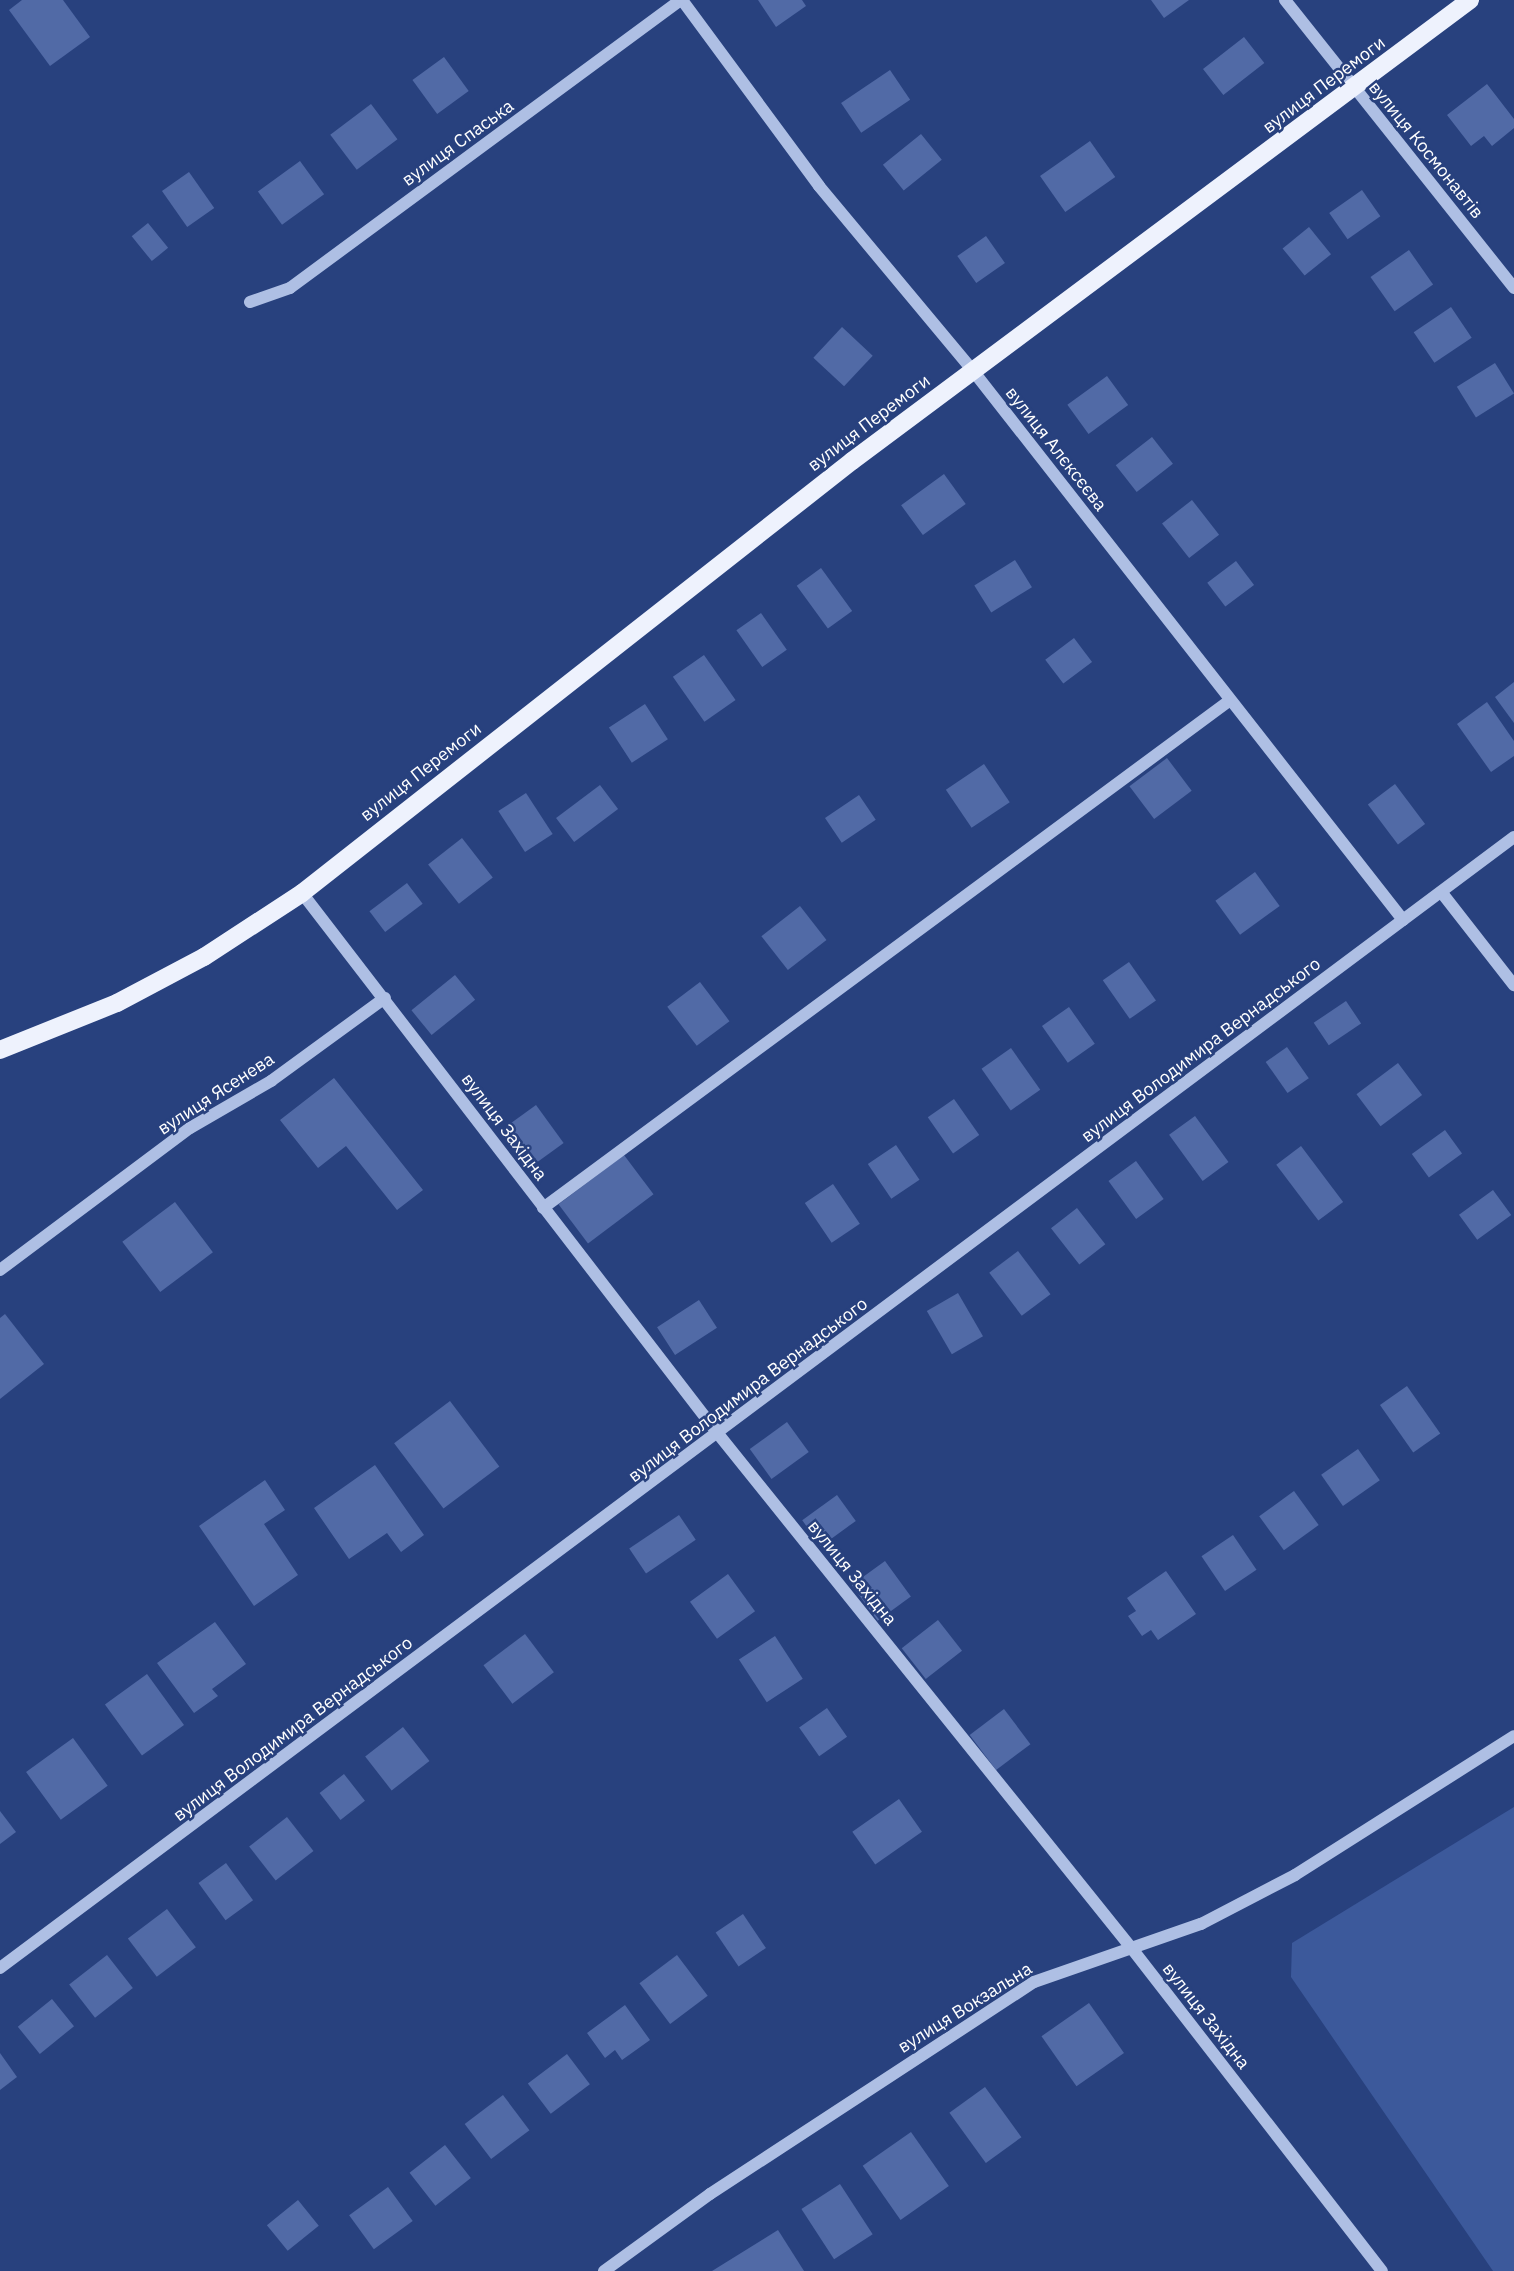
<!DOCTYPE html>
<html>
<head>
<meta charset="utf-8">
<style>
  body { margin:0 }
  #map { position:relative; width:1514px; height:2271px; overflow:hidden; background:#28417e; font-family:"IBM Plex Sans",sans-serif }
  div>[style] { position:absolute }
  .green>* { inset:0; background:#3c599b }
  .building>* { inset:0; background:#516aa6; transform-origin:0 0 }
  .minor>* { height:12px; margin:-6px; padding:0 6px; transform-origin:6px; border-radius:6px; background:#aebfe4 }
  .major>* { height:18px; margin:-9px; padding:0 9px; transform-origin:9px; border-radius:9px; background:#eef2fd }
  span { translate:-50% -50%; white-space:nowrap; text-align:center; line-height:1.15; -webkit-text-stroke:5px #28417e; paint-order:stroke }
  .street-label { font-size:18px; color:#fff }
</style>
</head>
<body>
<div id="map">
  <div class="green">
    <i style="clip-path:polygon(1514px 1807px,1514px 2271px,1493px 2271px,1291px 1977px,1292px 1943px)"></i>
  </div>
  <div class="building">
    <i style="clip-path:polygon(22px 0,63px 0,90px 37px,50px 66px,9px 10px)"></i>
    <i style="clip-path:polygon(758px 0,802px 0,806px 6px,776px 27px)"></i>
    <i style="clip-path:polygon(1151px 0,1189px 0,1164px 18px)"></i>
    <i style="left:1244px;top:37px;width:33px;height:52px;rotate:52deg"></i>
    <i style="left:444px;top:57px;width:42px;height:39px;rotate:54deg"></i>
    <i style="left:890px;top:70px;width:36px;height:59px;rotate:56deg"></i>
    <i style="clip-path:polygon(1487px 84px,1514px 119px,1514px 128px,1492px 146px,1484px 136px,1471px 146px,1447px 115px)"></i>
    <i style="left:371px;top:104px;width:44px;height:51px;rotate:53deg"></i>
    <i style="left:921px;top:134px;width:33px;height:49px;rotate:51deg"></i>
    <i style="left:1090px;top:141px;width:44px;height:61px;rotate:55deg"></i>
    <i style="left:300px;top:161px;width:41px;height:52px;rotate:54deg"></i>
    <i style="left:189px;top:172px;width:44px;height:33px;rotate:55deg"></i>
    <i style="left:1362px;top:190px;width:32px;height:40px;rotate:55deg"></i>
    <i style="left:148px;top:223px;width:32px;height:21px;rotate:51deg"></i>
    <i style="left:1309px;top:227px;width:35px;height:34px;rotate:51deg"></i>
    <i style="left:986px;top:236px;width:33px;height:35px;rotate:55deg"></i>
    <i style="left:1409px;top:250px;width:42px;height:47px;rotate:55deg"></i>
    <i style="left:1451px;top:307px;width:37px;height:45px;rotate:56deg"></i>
    <i style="left:842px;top:327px;width:42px;height:42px;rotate:43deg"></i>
    <i style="left:1495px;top:363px;width:36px;height:45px;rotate:58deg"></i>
    <i style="left:1107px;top:376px;width:36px;height:49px;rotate:54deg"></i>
    <i style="left:1152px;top:437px;width:34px;height:46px;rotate:52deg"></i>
    <i style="left:944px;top:474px;width:37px;height:53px;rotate:54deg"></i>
    <i style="left:1192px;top:500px;width:44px;height:38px;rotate:52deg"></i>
    <i style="left:1015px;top:560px;width:32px;height:48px;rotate:58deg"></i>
    <i style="left:1236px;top:561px;width:30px;height:36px;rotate:53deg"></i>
    <i style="left:821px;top:568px;width:53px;height:30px;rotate:54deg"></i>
    <i style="left:761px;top:613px;width:45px;height:30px;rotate:55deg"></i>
    <i style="left:1074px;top:638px;width:30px;height:36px;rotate:53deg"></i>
    <i style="left:704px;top:655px;width:55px;height:38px;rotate:55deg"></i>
    <i style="clip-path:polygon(1514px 682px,1514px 723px,1495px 697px)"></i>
    <i style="clip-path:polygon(1487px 702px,1514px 741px,1514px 756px,1491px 772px,1457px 724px)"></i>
    <i style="left:645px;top:704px;width:42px;height:43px;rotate:57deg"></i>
    <i style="left:1167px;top:758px;width:41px;height:47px;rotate:53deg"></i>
    <i style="left:984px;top:764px;width:46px;height:46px;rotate:56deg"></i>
    <i style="left:1395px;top:784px;width:50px;height:34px;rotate:53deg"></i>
    <i style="left:600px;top:785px;width:30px;height:55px;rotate:53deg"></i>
    <i style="left:526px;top:793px;width:49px;height:33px;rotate:57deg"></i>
    <i style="left:859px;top:795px;width:30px;height:41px;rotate:56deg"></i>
    <i style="left:462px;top:838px;width:50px;height:43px;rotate:52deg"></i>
    <i style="left:1255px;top:872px;width:42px;height:49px;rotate:54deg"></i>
    <i style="left:407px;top:883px;width:26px;height:47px;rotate:53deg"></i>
    <i style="left:800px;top:906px;width:43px;height:49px;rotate:52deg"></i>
    <i style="left:1129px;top:962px;width:47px;height:32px;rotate:55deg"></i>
    <i style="left:455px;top:975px;width:32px;height:56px;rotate:51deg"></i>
    <i style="left:700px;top:982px;width:49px;height:41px;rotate:53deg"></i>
    <i style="left:1346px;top:1001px;width:27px;height:39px;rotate:56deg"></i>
    <i style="left:1069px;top:1007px;width:45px;height:33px;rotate:55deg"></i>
    <i style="left:1287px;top:1047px;width:38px;height:26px;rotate:55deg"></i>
    <i style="left:1011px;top:1048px;width:51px;height:36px;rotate:55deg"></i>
    <i style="left:1398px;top:1063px;width:40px;height:52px;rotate:53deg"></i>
    <i style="clip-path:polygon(334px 1078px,423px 1190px,397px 1210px,346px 1146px,318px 1168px,280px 1120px)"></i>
    <i style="left:954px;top:1099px;width:44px;height:32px;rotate:55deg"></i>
    <i style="left:536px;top:1105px;width:47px;height:40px;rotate:54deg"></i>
    <i style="left:1195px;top:1116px;width:57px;height:32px;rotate:54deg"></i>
    <i style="left:1445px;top:1130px;width:29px;height:41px;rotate:54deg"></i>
    <i style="left:896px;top:1145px;width:42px;height:34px;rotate:56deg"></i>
    <i style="left:1301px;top:1146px;width:70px;height:31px;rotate:53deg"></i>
    <i style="left:624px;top:1155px;width:49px;height:82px;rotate:53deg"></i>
    <i style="left:1136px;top:1161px;width:47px;height:34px;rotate:54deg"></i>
    <i style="left:833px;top:1184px;width:48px;height:34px;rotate:56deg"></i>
    <i style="left:1493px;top:1190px;width:31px;height:42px;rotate:54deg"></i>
    <i style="left:175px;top:1202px;width:63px;height:66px;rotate:53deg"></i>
    <i style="left:1077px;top:1208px;width:46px;height:33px;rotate:52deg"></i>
    <i style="left:1018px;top:1251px;width:54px;height:36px;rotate:53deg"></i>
    <i style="left:958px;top:1293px;width:50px;height:36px;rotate:60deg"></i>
    <i style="left:699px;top:1300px;width:33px;height:50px;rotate:57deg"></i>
    <i style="clip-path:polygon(5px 1314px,44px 1364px,0 1399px,0 1318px)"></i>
    <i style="left:1407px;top:1386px;width:58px;height:33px;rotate:55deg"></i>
    <i style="left:450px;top:1401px;width:82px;height:70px;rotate:53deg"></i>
    <i style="left:787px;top:1422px;width:37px;height:46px;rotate:54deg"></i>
    <i style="left:1358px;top:1449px;width:38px;height:45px;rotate:55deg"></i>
    <i style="clip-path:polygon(375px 1465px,424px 1535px,401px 1552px,387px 1533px,349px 1559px,314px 1508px)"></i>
    <i style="clip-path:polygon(265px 1480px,285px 1510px,264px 1524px,298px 1575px,254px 1606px,199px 1526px)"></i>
    <i style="left:1294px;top:1491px;width:42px;height:43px;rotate:54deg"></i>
    <i style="left:837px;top:1495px;width:32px;height:43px;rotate:54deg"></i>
    <i style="left:679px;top:1515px;width:30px;height:60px;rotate:56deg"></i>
    <i style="left:1233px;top:1535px;width:42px;height:38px;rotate:56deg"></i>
    <i style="left:885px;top:1561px;width:44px;height:41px;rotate:54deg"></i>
    <i style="clip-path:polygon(1166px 1571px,1196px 1614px,1158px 1640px,1151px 1630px,1142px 1636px,1128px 1616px,1136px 1611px,1127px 1598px)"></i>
    <i style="left:728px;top:1574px;width:46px;height:47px;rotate:54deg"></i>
    <i style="left:938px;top:1620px;width:39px;height:46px;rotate:52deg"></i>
    <i style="clip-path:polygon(215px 1622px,246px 1664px,212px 1689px,218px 1696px,194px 1713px,157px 1663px)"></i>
    <i style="left:525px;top:1634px;width:48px;height:52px;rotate:53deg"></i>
    <i style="left:775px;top:1636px;width:51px;height:43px;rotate:57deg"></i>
    <i style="left:147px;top:1674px;width:63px;height:52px;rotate:54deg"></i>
    <i style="left:827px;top:1708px;width:35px;height:34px;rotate:55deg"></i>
    <i style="left:1004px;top:1709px;width:44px;height:43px;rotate:53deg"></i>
    <i style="left:403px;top:1727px;width:43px;height:48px;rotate:52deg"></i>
    <i style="left:73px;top:1738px;width:59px;height:58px;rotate:54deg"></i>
    <i style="left:344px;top:1774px;width:34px;height:31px;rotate:52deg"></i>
    <i style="left:899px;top:1799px;width:40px;height:57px;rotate:55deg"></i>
    <i style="clip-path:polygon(0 1811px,16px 1832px,0 1844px)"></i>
    <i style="left:287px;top:1817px;width:43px;height:48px;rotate:52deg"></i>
    <i style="left:226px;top:1863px;width:46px;height:34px;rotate:54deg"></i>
    <i style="left:167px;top:1909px;width:48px;height:49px;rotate:53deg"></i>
    <i style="left:743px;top:1914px;width:41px;height:33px;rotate:56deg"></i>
    <i style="left:107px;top:1955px;width:42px;height:48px;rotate:52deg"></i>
    <i style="left:677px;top:1955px;width:51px;height:47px;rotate:53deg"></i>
    <i style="left:52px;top:1999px;width:35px;height:44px;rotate:51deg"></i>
    <i style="left:1089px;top:2003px;width:61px;height:58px;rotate:55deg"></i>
    <i style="clip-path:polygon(625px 2005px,650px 2040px,622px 2060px,615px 2050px,605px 2058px,587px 2033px)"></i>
    <i style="clip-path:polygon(0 2053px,17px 2077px,0 2090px)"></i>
    <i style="left:567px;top:2054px;width:38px;height:49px;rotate:53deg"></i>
    <i style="left:985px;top:2087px;width:62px;height:44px;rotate:54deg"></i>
    <i style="left:503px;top:2095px;width:44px;height:48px;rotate:53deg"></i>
    <i style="left:911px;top:2132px;width:66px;height:59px;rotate:55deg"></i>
    <i style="left:445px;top:2145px;width:42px;height:45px;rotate:52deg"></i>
    <i style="left:840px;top:2184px;width:60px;height:46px;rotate:57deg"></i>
    <i style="left:388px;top:2187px;width:42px;height:48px;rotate:54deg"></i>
    <i style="left:298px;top:2200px;width:33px;height:40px;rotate:51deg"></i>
    <i style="clip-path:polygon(778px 2230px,804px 2271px,712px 2271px)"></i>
  </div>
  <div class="minor">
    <i style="left:682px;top:0;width:231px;rotate:53.6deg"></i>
    <i style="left:819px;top:186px;width:242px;rotate:50.2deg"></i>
    <i style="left:974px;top:372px;width:696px;rotate:51.94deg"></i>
    <i style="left:1285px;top:0;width:368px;rotate:51.5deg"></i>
    <i style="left:250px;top:302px;width:42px;rotate:-19.3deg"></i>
    <i style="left:290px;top:288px;width:485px;rotate:-36.4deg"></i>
    <i style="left:302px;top:893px;width:684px;rotate:52.43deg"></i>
    <i style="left:719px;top:1435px;width:661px;rotate:51.2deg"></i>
    <i style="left:1133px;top:1950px;width:406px;rotate:52.2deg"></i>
    <i style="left:1442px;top:893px;width:117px;rotate:52deg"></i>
    <i style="left:543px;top:1208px;width:853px;rotate:-36.47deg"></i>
    <i style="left:0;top:1270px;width:237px;rotate:-36.8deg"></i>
    <i style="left:190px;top:1128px;width:94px;rotate:-30.1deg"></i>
    <i style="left:271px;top:1081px;width:141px;rotate:-36.1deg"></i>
    <i style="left:0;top:1968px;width:1890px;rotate:-36.76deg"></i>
    <i style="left:604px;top:2271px;width:131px;rotate:-36deg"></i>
    <i style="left:710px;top:2194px;width:387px;rotate:-33.2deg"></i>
    <i style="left:1034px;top:1982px;width:177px;rotate:-19.2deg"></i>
    <i style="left:1201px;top:1924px;width:106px;rotate:-27.5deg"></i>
    <i style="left:1295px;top:1875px;width:259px;rotate:-32.4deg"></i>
  </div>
  <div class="major">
    <i style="left:0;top:1050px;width:126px;rotate:-21.9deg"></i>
    <i style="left:117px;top:1003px;width:98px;rotate:-27.9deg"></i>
    <i style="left:204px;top:957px;width:117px;rotate:-33.1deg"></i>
    <i style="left:302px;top:893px;width:699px;rotate:-38.15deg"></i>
    <i style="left:852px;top:461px;width:771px;rotate:-36.72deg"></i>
  </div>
  <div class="street-label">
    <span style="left:1324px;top:85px;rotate:-37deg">вулиця Перемоги</span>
    <span style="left:458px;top:143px;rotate:-36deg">вулиця Спаська</span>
    <span style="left:1426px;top:150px;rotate:51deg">вулиця Космонавтів</span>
    <span style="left:869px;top:423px;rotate:-37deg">вулиця Перемоги</span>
    <span style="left:1056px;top:449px;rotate:52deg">вулиця Алєксєєва</span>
    <span style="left:421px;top:772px;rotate:-38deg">вулиця Перемоги</span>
    <span style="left:1201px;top:1050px;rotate:-37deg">вулиця Володимира Вернадського</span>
    <span style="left:216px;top:1094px;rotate:-33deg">вулиця Ясенева</span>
    <span style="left:504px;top:1127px;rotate:53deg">вулиця Західна</span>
    <span style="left:748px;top:1390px;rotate:-37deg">вулиця Володимира Вернадського</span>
    <span style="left:852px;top:1573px;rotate:51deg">вулиця Західна</span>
    <span style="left:293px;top:1729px;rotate:-37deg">вулиця Володимира Вернадського</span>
    <span style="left:965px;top:2008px;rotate:-32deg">вулиця Вокзальна</span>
    <span style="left:1206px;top:2016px;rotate:52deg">вулиця Західна</span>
  </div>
</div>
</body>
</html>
